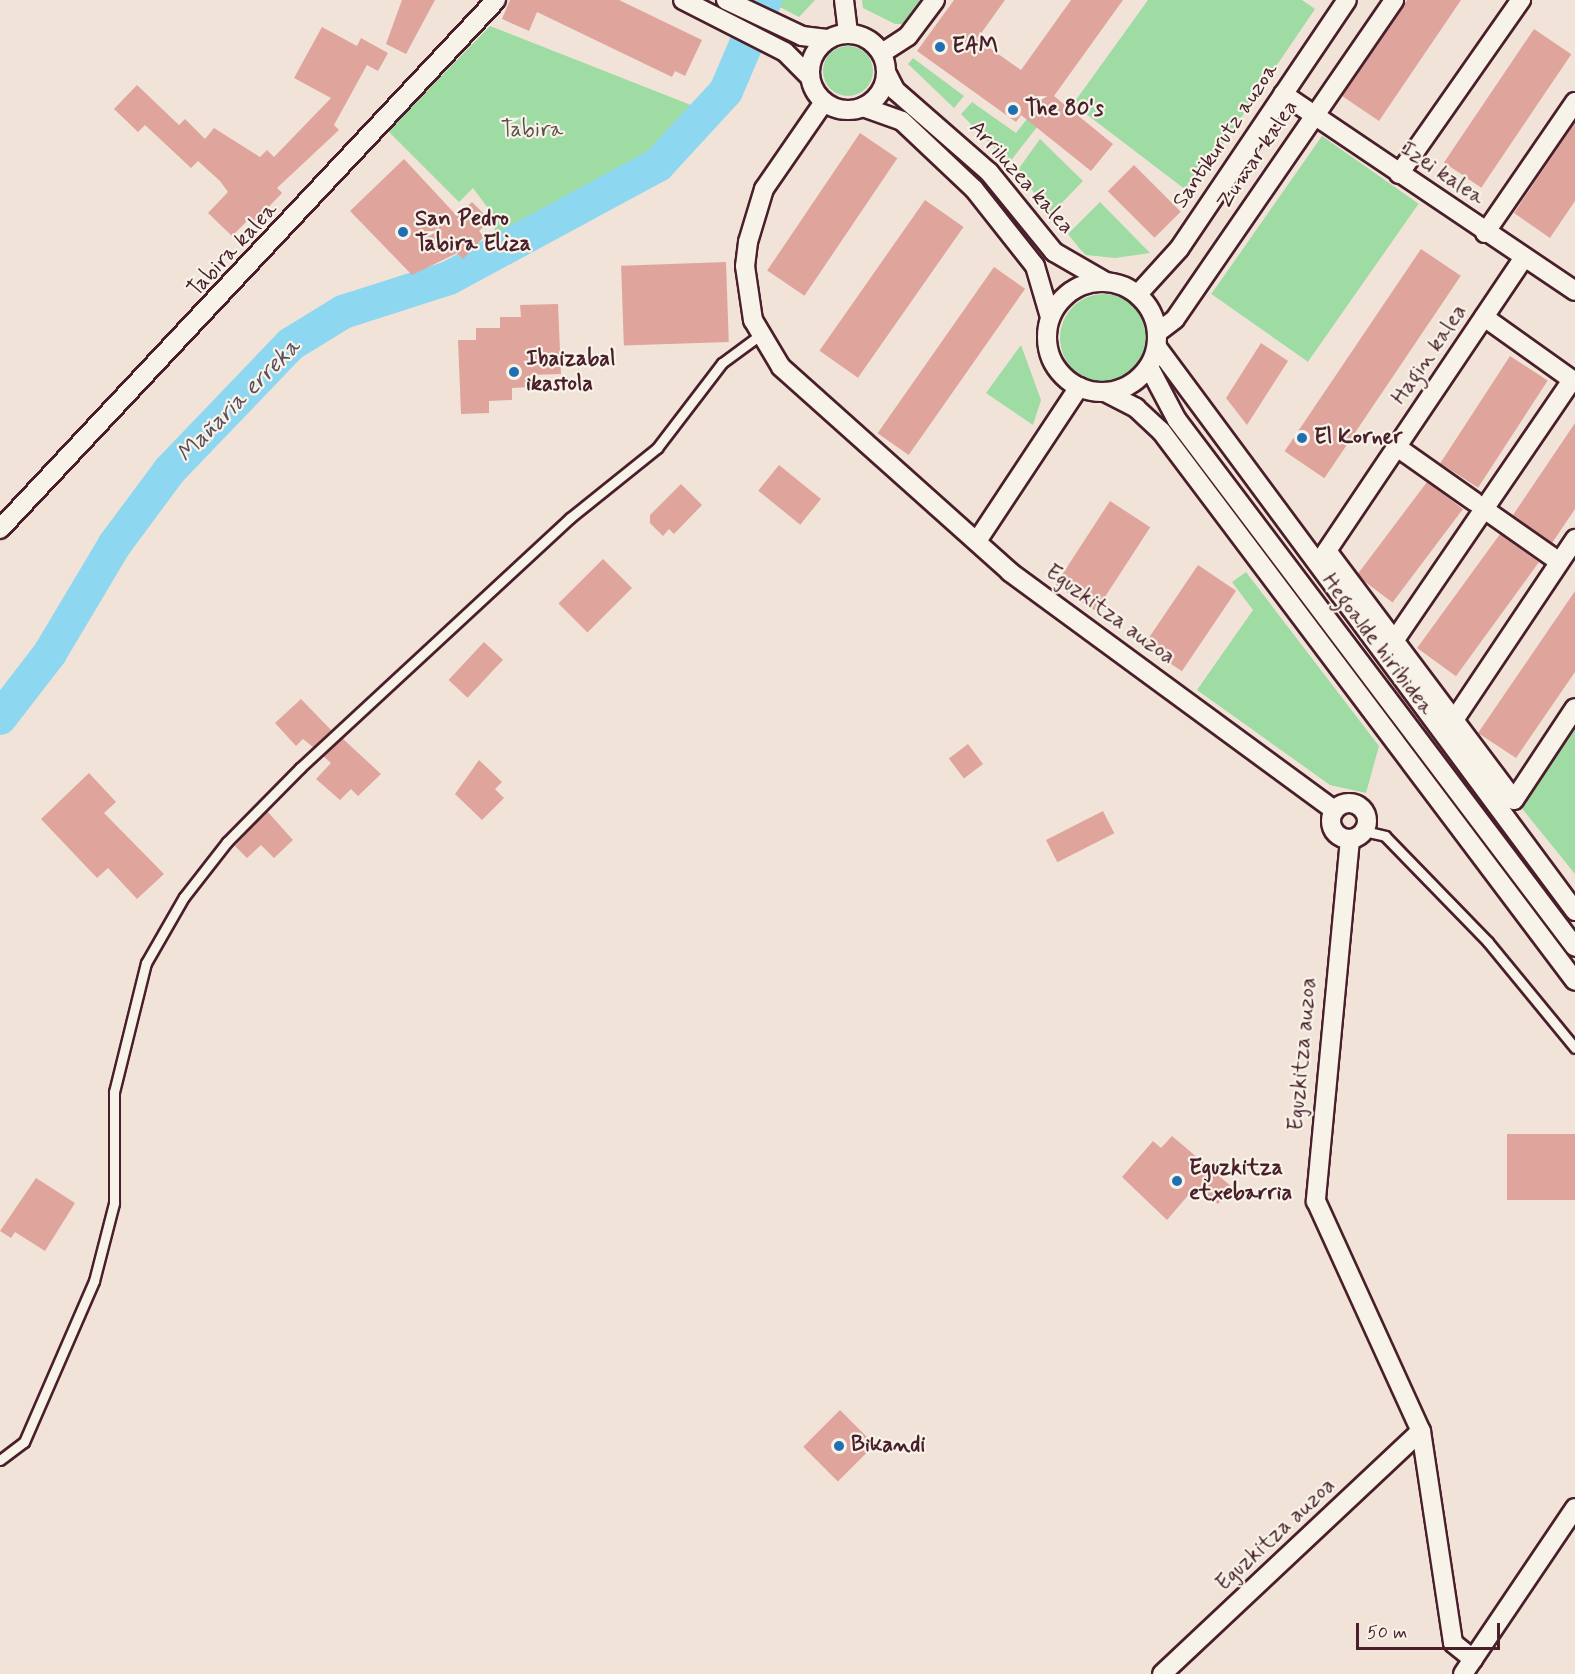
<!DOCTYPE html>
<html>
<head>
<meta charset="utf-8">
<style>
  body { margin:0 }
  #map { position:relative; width:1575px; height:1674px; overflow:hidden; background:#f2e3d9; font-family:Mynerve,sans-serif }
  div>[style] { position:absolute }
  .green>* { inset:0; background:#9edca4; transform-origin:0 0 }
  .round { border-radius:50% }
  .river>* { height:34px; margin:-17px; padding:0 17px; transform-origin:17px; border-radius:17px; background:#8ed7f0 }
  .building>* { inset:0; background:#dfa59d; transform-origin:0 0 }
  .roads { filter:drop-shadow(2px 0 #4a1f2b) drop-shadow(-2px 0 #4a1f2b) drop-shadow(0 2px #4a1f2b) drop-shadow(0 -2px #4a1f2b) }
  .lane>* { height:9px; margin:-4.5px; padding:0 4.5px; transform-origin:4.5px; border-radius:4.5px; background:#f7f3e8 }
  .street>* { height:18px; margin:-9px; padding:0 9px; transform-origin:9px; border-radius:9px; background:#f7f3e8 }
  .street>.ring { margin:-9px; padding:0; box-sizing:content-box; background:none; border:18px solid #f7f3e8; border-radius:50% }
  .dots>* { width:16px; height:16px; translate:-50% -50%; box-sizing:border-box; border:3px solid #f7f3e8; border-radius:50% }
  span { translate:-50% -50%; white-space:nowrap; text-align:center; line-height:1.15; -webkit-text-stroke:4.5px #f7f3e8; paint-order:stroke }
  .poi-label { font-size:22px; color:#4a1f2b; font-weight:700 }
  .left { translate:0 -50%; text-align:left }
  .park-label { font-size:22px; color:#5f4e49 }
  .street-label { font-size:22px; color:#4a1f2b }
  .water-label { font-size:24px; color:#5b4d5c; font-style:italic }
  .scale { position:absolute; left:1356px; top:1623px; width:144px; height:27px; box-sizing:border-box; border:3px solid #4a1f2b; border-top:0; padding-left:8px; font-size:18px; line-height:21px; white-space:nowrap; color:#4a1f2b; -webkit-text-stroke:4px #f7f3e8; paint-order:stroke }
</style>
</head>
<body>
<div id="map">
  <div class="green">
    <i style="clip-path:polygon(778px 0,815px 0,799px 17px,776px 5px)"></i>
    <i style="clip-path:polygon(862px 0,920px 0,902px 24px,895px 24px,863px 8px)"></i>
    <i style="clip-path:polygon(1148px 0,1302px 0,1315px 9px,1190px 193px,1073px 104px)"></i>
    <i style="clip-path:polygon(490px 26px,668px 96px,706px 111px,662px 161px,496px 239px,493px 215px,473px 188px,459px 202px,388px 131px)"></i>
    <i class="round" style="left:823px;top:46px;width:50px;height:50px"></i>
    <i style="clip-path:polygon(913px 58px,964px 96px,954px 108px,908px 64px)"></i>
    <i style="clip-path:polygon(972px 102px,1016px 133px,1034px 110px,1044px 118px,1009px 163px,961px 114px)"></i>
    <i style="left:1322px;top:136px;width:118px;height:193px;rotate:35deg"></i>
    <i style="clip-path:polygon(1040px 139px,1083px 181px,1051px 214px,1017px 171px)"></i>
    <i style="clip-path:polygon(1100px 202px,1150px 253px,1115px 258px,1086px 255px,1079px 248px,1068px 234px)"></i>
    <i class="round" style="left:1060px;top:294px;width:88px;height:88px"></i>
    <i style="clip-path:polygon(1021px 345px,1041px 400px,1033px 425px,986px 393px)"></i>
    <i style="clip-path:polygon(1246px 572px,1379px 746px,1366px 793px,1330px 785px,1197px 690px,1253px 610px,1232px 582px)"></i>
    <i style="clip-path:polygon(1575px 718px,1575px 874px,1520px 806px)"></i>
  </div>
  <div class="river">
    <i style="left:0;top:718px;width:82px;rotate:-52.4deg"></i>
    <i style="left:50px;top:653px;width:127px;rotate:-59.2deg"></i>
    <i style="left:115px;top:544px;width:92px;rotate:-53.4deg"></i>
    <i style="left:170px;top:470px;width:175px;rotate:-46.2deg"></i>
    <i style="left:291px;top:344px;width:61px;rotate:-31.6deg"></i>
    <i style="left:343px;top:312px;width:111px;rotate:-17.8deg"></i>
    <i style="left:449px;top:278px;width:238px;rotate:-28.4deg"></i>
    <i style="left:658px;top:165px;width:100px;rotate:-47.4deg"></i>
    <i style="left:726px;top:91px;width:99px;rotate:-66.8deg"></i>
  </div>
  <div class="building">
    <i style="clip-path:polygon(402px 0,435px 0,406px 54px,386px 44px)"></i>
    <i style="clip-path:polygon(510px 0,619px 0,702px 40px,685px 76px,675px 71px,672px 77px,537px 12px,529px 31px,502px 19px)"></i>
    <i style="clip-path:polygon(954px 0,1005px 0,977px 39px,1021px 70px,1071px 0,1123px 0,1054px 96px,1113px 144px,1091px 171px,1021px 115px,1016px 122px,917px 51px)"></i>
    <i style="clip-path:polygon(1407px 0,1461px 0,1379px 121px,1342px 96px)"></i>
    <i style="clip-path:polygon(322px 27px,357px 46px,361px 38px,388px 53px,378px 71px,367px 65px,334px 125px,339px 130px,277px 188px,282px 193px,251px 225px,247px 221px,232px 236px,208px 213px,228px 192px,220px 181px,198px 161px,191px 168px,145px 125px,138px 132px,114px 109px,137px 85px,179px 125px,185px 119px,205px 139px,214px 128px,260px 157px,267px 150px,274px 157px,331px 98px,294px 78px)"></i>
    <i style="left:1534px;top:29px;width:45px;height:161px;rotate:34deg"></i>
    <i style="clip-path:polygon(1575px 122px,1575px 201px,1550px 238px,1514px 213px)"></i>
    <i style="left:860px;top:133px;width:45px;height:166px;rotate:34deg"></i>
    <i style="clip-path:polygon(404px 159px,457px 216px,472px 202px,490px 220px,479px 231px,484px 237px,463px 259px,457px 253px,412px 275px,350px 211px)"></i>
    <i style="left:1134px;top:165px;width:66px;height:37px;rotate:45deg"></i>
    <i style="left:925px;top:200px;width:47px;height:184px;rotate:35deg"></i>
    <i style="left:1421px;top:249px;width:48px;height:244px;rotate:34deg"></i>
    <i style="left:726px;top:262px;width:80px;height:105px;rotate:88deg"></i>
    <i style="left:994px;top:267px;width:38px;height:203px;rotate:35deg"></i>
    <i style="clip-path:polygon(558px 304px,561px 374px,530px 375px,530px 387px,512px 388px,512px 400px,489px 401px,489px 413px,461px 414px,458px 340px,476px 340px,476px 328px,500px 328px,500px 317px,521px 317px,520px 305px)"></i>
    <i style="clip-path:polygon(1261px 343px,1288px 361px,1247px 425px,1226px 398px)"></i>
    <i style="left:1510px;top:356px;width:45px;height:128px;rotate:33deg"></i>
    <i style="clip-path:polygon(1575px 423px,1575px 509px,1552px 543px,1513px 515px)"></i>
    <i style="left:779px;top:465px;width:54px;height:33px;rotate:39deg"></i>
    <i style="left:1427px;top:482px;width:45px;height:117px;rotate:37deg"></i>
    <i style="clip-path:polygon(681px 484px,702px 505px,674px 534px,669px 529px,663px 536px,650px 523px,650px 515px)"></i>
    <i style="left:1110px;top:501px;width:48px;height:100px;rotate:33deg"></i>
    <i style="left:1500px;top:534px;width:48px;height:141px;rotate:36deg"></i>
    <i style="left:603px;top:559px;width:41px;height:63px;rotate:45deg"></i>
    <i style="left:1198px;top:565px;width:46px;height:97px;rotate:34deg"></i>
    <i style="clip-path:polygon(1575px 591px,1575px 672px,1516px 758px,1478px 733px)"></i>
    <i style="left:484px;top:642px;width:26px;height:52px;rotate:43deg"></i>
    <i style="clip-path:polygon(301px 699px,331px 730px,313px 747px,303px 739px,296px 746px,275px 723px)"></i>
    <i style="clip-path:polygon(342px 738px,381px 774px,358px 796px,351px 789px,340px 800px,316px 779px,331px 763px,323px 756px)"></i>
    <i style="left:968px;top:744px;width:25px;height:24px;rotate:53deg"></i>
    <i style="clip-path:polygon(479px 760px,502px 782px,495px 789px,504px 798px,482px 820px,455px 794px)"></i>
    <i style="clip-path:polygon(89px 773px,116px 802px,104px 813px,164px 874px,137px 899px,108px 868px,97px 878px,41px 819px)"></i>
    <i style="clip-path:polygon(267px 811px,293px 840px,274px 858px,261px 845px,247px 858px,235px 846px)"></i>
    <i style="left:1103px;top:811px;width:25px;height:64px;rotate:63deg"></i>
    <i style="left:1575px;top:1134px;width:66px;height:68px;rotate:90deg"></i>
    <i style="clip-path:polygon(1172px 1136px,1232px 1187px,1218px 1204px,1196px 1186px,1167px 1220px,1122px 1177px,1153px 1141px,1161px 1148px)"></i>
    <i style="clip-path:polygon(36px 1178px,75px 1203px,45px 1251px,15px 1232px,11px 1238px,0 1231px)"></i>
    <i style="left:840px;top:1410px;width:49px;height:52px;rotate:45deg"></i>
  </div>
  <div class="roads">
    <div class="lane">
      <i style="left:1364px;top:831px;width:22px;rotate:13deg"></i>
      <i style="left:1385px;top:836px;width:148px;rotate:45.8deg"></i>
      <i style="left:1488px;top:942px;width:137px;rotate:50.6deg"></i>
      <i style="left:0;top:1460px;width:30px;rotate:-37deg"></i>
      <i style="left:24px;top:1442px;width:176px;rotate:-66.5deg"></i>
      <i style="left:94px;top:1281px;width:81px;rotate:-75.6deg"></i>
      <i style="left:114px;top:1203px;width:111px;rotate:-90deg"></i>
      <i style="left:114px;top:1092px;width:133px;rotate:-76.1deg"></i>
      <i style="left:146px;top:963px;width:76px;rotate:-60.1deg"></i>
      <i style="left:184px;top:897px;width:70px;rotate:-52deg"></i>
      <i style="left:227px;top:842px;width:104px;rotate:-45.4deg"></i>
      <i style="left:300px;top:768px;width:368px;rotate:-42.8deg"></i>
      <i style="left:570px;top:518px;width:112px;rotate:-38.8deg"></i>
      <i style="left:657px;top:448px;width:107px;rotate:-52.6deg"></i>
      <i style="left:722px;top:363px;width:47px;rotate:-36.4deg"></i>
    </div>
    <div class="street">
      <i style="left:683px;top:0;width:114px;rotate:27deg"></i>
      <i style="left:785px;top:52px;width:34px;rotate:45deg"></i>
      <i style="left:726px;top:0;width:84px;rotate:25.3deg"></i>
      <i style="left:802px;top:36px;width:25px;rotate:7deg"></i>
      <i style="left:844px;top:0;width:33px;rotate:83deg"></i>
      <i class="ring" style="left:810px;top:34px;width:58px;height:58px"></i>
      <i style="left:882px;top:53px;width:31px;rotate:-33deg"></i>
      <i style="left:908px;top:36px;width:45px;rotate:-53.1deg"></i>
      <i style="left:886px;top:72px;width:20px;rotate:63deg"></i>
      <i style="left:895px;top:90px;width:125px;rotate:41.1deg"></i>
      <i style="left:989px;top:172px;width:103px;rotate:50.9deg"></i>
      <i style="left:1054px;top:252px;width:58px;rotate:30.1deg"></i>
      <i style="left:1283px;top:94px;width:352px;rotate:34deg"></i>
      <i style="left:824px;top:102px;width:106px;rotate:124.6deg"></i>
      <i style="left:764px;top:189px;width:55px;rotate:106.8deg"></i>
      <i style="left:748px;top:242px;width:24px;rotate:97deg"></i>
      <i style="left:745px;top:266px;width:55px;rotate:81.6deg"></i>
      <i style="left:753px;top:320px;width:55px;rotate:59.2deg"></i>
      <i style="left:781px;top:367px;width:307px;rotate:41.8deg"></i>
      <i style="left:1010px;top:572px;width:402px;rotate:36.3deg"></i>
      <i style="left:863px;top:107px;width:41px;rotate:19.7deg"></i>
      <i style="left:902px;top:121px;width:99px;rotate:43.4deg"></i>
      <i style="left:974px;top:189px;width:98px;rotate:51.6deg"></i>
      <i style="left:1035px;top:266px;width:53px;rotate:73.6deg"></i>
      <i style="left:1399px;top:174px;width:213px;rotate:-55deg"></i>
      <i style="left:1485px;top:233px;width:159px;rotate:-55.5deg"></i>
      <i class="ring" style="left:1047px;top:282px;width:92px;height:92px"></i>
      <i style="left:1138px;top:294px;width:61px;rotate:-47.7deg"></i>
      <i style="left:1179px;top:249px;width:300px;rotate:-56deg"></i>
      <i style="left:1484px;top:317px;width:112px;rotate:35.5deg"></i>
      <i style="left:1158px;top:332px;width:21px;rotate:-37deg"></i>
      <i style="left:1175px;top:319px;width:387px;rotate:-55.5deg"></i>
      <i style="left:1157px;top:347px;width:702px;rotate:53.46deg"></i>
      <i style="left:1149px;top:367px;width:60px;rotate:62.2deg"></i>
      <i style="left:1177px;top:420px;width:660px;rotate:52.94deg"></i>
      <i style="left:1105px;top:392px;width:35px;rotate:27deg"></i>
      <i style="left:1136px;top:408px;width:34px;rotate:43deg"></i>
      <i style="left:1161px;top:431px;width:688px;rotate:53.03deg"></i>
      <i style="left:1397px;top:447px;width:95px;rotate:35.2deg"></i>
      <i style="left:1484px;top:509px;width:82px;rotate:35deg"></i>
      <i style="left:0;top:529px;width:725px;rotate:-46.84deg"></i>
      <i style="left:977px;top:541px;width:185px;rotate:-56.5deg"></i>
      <i style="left:1327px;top:551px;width:311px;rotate:53.1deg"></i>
      <i style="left:1514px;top:800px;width:110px;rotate:-56.5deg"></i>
      <i style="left:1320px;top:561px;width:364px;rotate:-56.1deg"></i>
      <i style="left:1394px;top:641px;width:316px;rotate:-55.7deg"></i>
      <i style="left:1454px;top:720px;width:218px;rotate:-56.2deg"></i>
      <i class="ring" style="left:1331px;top:803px;width:18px;height:18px"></i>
      <i style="left:1350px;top:839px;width:364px;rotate:95.4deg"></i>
      <i style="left:1316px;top:1201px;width:253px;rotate:65.5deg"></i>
      <i style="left:1421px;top:1431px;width:214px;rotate:81.4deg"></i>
      <i style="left:1453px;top:1643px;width:26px;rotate:39deg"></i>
      <i style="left:1162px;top:1674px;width:355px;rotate:-43.2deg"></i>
      <i style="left:1463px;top:1674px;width:200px;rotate:-56deg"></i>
    </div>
  </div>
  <div class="dots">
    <i style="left:940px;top:47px;background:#1f6fb2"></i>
    <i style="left:1013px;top:110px;background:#1f6fb2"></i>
    <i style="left:403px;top:232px;background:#1f6fb2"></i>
    <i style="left:514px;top:372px;background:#1f6fb2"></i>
    <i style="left:1302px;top:438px;background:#1f6fb2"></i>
    <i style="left:1177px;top:1181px;background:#1f6fb2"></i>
    <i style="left:839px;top:1446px;background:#1f6fb2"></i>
  </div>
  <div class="poi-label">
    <span class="left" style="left:952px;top:47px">EAM</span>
    <span class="left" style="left:1025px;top:110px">The 80's</span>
    <span class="left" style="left:415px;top:232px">San Pedro<br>Tabira Eliza</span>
    <span class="left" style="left:526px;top:372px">Ibaizabal<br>ikastola</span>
    <span class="left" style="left:1314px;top:438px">El Korner</span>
    <span class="left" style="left:1189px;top:1181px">Eguzkitza<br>etxebarria</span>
    <span class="left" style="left:851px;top:1446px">Bikandi</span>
  </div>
  <div class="park-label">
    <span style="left:532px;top:131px">Tabira</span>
  </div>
  <div class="street-label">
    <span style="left:1226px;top:136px;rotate:-56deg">Santikurutz auzoa</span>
    <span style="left:1258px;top:155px;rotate:-56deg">Zumar kalea</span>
    <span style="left:1442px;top:174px;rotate:34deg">Izei kalea</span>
    <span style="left:1021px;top:178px;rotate:48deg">Arriluzea kalea</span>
    <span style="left:233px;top:250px;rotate:-47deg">Tabira kalea</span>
    <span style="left:1430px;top:355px;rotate:-56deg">Hagin kalea</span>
    <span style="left:1110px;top:615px;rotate:36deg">Eguzkitza auzoa</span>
    <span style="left:1377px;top:645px;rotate:53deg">Hegoalde hiribidea</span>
    <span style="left:1303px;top:1054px;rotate:-85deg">Eguzkitza auzoa</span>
    <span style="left:1276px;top:1535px;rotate:-43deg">Eguzkitza auzoa</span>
  </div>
  <div class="water-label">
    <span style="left:239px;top:401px;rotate:-45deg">Mañaria erreka</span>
  </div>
  <div class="scale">50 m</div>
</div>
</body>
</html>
